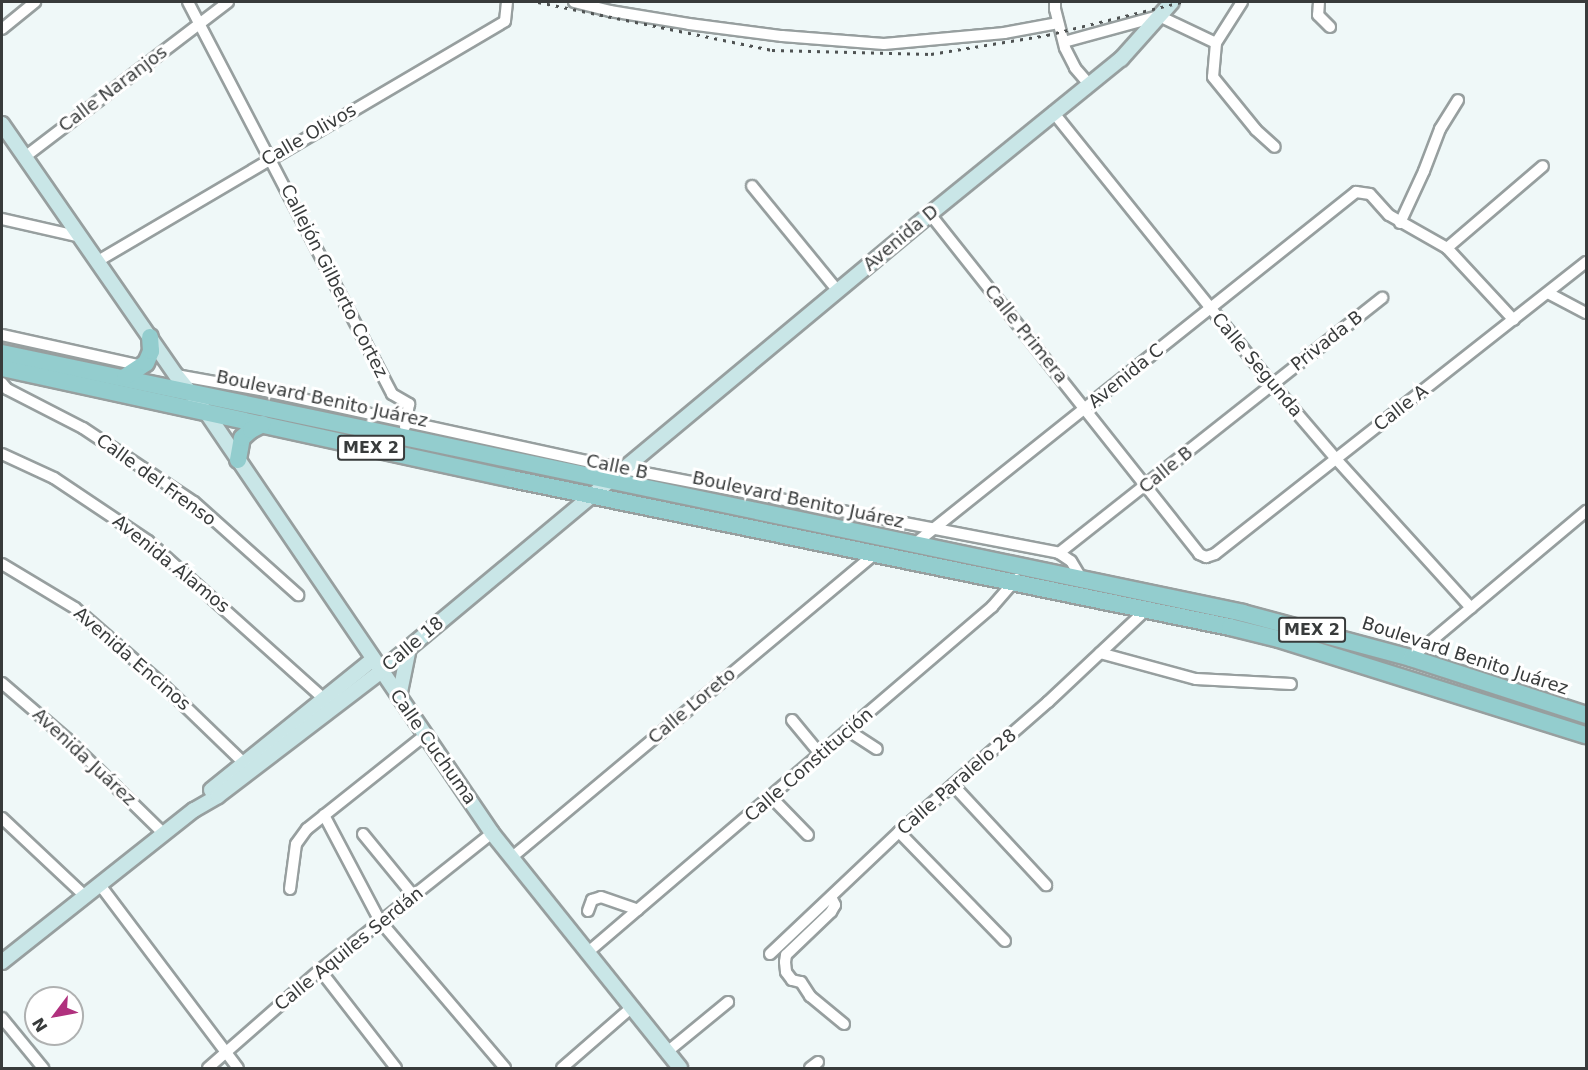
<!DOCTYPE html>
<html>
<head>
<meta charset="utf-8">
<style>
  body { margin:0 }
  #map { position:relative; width:1588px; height:1070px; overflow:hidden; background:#eff8f8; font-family:"DejaVu Sans",sans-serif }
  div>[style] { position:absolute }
  .roads { filter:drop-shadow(2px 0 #979f9f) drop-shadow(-2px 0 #979f9f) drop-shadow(0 2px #979f9f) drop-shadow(0 -2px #979f9f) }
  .street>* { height:10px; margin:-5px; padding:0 5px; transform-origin:5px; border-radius:5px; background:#fff }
  .secondary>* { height:14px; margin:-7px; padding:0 7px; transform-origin:7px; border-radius:7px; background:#c9e6e7 }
  .primary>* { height:16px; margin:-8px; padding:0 8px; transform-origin:8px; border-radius:8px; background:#93cdce }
  .rail>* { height:3px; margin-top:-1.5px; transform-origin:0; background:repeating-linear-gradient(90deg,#4f5353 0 3px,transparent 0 9px) }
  span { translate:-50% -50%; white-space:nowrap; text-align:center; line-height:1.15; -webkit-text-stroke:6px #fff; paint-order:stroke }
  .shield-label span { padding:2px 4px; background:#fff; border:2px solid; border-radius:4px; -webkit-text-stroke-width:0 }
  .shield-label { font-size:16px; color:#383b3b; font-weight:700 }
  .street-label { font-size:18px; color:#383b3b }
  .frame { position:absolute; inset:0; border:3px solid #383b3b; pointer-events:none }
  .north { position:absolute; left:24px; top:986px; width:60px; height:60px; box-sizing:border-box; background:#fff; border:2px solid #afb1b1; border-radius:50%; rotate:238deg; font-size:16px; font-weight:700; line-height:24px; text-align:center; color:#383b3b }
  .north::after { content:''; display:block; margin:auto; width:21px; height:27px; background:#b0317e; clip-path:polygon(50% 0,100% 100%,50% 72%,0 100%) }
</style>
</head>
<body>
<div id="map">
  <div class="roads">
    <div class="street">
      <i style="left:188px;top:2px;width:442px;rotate:62.5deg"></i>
      <i style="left:392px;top:394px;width:20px;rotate:30deg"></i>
      <i style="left:409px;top:404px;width:23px;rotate:100deg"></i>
      <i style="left:574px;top:2px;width:37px;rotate:14deg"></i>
      <i style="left:610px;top:11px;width:80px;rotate:9.3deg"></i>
      <i style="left:689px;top:24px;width:94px;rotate:7.4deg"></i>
      <i style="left:782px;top:36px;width:102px;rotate:4.5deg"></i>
      <i style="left:884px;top:44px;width:121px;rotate:-5.2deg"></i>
      <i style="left:1004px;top:33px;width:55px;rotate:-10.5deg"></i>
      <i style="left:1055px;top:2px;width:7px;rotate:90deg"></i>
      <i style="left:1055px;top:9px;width:40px;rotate:75.6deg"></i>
      <i style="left:1065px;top:48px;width:22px;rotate:63deg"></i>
      <i style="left:1075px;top:68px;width:21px;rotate:49deg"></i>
      <i style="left:1242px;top:2px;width:49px;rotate:122.4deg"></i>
      <i style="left:1216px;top:43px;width:34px;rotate:95deg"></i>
      <i style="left:1213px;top:77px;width:68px;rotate:50.9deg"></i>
      <i style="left:1256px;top:130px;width:25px;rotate:42deg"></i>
      <i style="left:1319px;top:2px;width:13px;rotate:94deg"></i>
      <i style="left:1318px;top:15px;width:17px;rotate:45deg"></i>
      <i style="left:2px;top:29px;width:43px;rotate:-39.3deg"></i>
      <i style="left:1064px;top:42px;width:98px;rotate:-15.3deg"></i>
      <i style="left:1159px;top:16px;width:63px;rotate:25.3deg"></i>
      <i style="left:1053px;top:112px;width:349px;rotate:51.2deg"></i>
      <i style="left:1272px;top:384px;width:99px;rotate:49.5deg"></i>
      <i style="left:1336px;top:459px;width:201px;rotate:47.8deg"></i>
      <i style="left:26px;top:156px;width:254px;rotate:-37.3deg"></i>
      <i style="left:752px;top:186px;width:136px;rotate:50.7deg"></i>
      <i style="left:930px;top:214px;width:434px;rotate:51.6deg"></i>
      <i style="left:1199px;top:554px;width:8px;rotate:23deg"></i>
      <i style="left:1206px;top:557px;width:9px;rotate:-18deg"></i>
      <i style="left:1215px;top:554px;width:472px;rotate:-38.2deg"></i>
      <i style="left:2px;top:219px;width:81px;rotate:12.8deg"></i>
      <i style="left:1400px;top:223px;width:57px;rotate:-65.2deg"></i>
      <i style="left:1424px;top:171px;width:45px;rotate:-69.1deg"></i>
      <i style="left:1440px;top:129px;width:34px;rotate:-58deg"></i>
      <i style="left:1447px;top:248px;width:126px;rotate:-40.5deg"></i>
      <i style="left:98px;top:261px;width:472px;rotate:-30.5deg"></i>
      <i style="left:505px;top:21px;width:19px;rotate:-84deg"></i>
      <i style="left:1548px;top:293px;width:43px;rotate:27.8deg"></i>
      <i style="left:2px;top:335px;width:143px;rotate:12.5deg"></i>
      <i style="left:176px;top:375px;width:90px;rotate:10.2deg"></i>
      <i style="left:265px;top:391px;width:367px;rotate:12.3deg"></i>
      <i style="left:624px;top:469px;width:443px;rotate:10.9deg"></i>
      <i style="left:1059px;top:553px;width:14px;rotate:34deg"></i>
      <i style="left:1071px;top:561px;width:23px;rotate:59deg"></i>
      <i style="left:2px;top:383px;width:8px;rotate:50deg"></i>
      <i style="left:7px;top:389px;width:85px;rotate:27.2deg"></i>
      <i style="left:83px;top:428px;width:133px;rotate:33.7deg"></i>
      <i style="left:194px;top:502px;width:140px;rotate:41.8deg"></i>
      <i style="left:2px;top:454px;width:57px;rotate:24.8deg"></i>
      <i style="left:54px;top:478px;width:113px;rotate:33.8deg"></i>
      <i style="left:148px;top:541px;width:237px;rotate:41.9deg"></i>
      <i style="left:912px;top:546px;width:568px;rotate:-38.57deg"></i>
      <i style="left:1356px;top:192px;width:14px;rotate:8deg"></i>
      <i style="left:1370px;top:194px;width:28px;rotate:48deg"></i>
      <i style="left:1389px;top:215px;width:67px;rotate:29.6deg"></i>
      <i style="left:1447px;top:248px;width:98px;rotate:47.1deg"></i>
      <i style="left:1059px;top:553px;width:412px;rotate:-38.3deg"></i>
      <i style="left:2px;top:564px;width:85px;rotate:31.1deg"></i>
      <i style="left:75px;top:608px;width:114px;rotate:41.1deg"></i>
      <i style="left:161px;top:683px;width:124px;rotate:44deg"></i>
      <i style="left:1100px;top:653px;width:99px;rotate:15.2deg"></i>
      <i style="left:1196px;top:679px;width:95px;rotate:3deg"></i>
      <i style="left:1411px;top:658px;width:229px;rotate:-40deg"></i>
      <i style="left:2px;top:683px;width:86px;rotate:40.7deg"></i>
      <i style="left:67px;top:739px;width:136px;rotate:44.4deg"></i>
      <i style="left:792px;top:720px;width:45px;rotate:50.4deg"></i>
      <i style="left:849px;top:731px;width:33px;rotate:33deg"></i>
      <i style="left:953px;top:785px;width:137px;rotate:47.1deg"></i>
      <i style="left:771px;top:797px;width:53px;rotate:45.8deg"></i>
      <i style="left:324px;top:815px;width:120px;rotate:62.2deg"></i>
      <i style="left:380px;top:921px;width:193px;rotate:49.6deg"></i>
      <i style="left:2px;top:818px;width:114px;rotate:43.2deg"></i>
      <i style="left:899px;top:832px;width:152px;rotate:45.8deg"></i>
      <i style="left:363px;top:834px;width:79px;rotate:50.7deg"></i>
      <i style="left:511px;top:858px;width:473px;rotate:-39.9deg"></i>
      <i style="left:100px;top:885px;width:229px;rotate:53deg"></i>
      <i style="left:290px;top:889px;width:45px;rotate:-82.4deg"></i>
      <i style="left:296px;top:844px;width:19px;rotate:-54deg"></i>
      <i style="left:307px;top:829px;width:149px;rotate:-38.5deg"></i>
      <i style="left:831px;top:897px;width:9px;rotate:63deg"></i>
      <i style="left:835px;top:905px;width:8px;rotate:120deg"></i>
      <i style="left:831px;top:912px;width:62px;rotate:136.3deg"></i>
      <i style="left:786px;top:955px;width:7px;rotate:98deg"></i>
      <i style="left:785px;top:962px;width:10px;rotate:84deg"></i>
      <i style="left:786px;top:972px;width:10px;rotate:53deg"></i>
      <i style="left:792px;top:980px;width:9px;rotate:13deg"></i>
      <i style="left:801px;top:982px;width:17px;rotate:57deg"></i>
      <i style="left:810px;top:996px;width:44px;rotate:39.5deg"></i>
      <i style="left:588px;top:911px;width:12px;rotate:-70deg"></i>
      <i style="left:592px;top:900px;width:9px;rotate:-18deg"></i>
      <i style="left:601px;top:897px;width:39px;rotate:19deg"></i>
      <i style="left:587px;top:953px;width:533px;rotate:-40.51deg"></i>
      <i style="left:992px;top:607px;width:37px;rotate:-49deg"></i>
      <i style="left:770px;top:954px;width:178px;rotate:-43.4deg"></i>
      <i style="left:899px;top:832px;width:198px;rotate:-41.1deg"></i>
      <i style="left:1048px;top:702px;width:133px;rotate:-43.2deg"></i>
      <i style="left:320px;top:970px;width:124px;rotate:52.2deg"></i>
      <i style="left:2px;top:1018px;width:65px;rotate:50.6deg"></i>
      <i style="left:667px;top:1052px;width:79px;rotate:-39.3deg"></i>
      <i style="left:208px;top:1068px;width:149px;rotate:-41.2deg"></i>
      <i style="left:320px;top:970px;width:220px;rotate:-38.5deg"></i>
      <i style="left:562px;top:1068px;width:91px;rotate:-41deg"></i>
      <i style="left:810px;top:1068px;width:10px;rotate:-37deg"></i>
    </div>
    <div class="secondary">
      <i style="left:2px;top:124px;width:305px;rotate:55.3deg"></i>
      <i style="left:176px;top:375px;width:48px;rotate:51deg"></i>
      <i style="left:206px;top:412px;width:509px;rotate:55.81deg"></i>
      <i style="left:492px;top:833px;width:301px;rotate:51.3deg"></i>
      <i style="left:399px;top:697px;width:50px;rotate:-78.5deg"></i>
      <i style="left:211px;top:790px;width:207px;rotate:-38.9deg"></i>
      <i style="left:2px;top:962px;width:245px;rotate:-38.4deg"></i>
      <i style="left:194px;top:810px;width:28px;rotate:-30deg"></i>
      <i style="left:218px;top:796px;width:204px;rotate:-37.4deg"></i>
      <i style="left:380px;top:672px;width:716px;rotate:-39.79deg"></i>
      <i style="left:930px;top:214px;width:246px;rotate:-39.1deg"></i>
      <i style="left:1121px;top:59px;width:76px;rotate:-48.2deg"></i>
    </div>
    <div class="primary">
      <i style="left:2px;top:353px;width:1268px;rotate:11.83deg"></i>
      <i style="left:1243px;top:613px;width:174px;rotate:15deg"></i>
      <i style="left:1411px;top:658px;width:184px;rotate:18deg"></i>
      <i style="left:2px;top:368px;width:522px;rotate:12.28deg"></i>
      <i style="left:512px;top:479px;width:733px;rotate:11.65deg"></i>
      <i style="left:1230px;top:627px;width:50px;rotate:13.8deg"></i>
      <i style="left:1279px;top:639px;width:322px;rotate:17.4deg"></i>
      <i style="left:125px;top:377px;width:25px;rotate:-34deg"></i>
      <i style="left:146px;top:363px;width:13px;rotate:-67deg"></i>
      <i style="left:151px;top:351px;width:14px;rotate:-94deg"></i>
      <i style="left:238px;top:460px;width:22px;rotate:-80deg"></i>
      <i style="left:242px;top:438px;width:12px;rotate:-42deg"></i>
      <i style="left:251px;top:430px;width:13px;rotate:-27deg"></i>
    </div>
  </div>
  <div class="rail">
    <i style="left:538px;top:2px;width:239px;rotate:11.6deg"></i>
    <i style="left:772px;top:50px;width:159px;rotate:1.4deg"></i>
    <i style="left:931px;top:54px;width:118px;rotate:-9.3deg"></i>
    <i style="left:1047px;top:35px;width:138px;rotate:-13.8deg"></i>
  </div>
  <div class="shield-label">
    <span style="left:371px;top:448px">MEX 2</span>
    <span style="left:1312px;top:630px">MEX 2</span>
  </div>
  <div class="street-label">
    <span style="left:113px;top:89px;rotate:-37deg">Calle Naranjos</span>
    <span style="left:309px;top:135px;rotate:-30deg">Calle Olivos</span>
    <span style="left:901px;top:238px;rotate:-40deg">Avenida D</span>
    <span style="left:334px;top:281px;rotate:63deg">Callejón Gilberto Cortez</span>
    <span style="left:1026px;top:334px;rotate:51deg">Calle Primera</span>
    <span style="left:1327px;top:341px;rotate:-38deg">Privada B</span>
    <span style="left:1257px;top:365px;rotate:50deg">Calle Segunda</span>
    <span style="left:1126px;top:376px;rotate:-39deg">Avenida C</span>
    <span style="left:322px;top:399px;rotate:12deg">Boulevard Benito Juárez</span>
    <span style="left:1401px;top:408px;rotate:-38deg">Calle A</span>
    <span style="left:617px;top:467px;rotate:12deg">Calle B</span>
    <span style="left:1166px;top:470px;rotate:-39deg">Calle B</span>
    <span style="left:156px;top:480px;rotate:36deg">Calle del Frenso</span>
    <span style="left:798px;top:500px;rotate:12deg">Boulevard Benito Juárez</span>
    <span style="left:171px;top:564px;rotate:39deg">Avenida Álamos</span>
    <span style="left:413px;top:644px;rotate:-40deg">Calle 18</span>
    <span style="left:1465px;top:656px;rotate:18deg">Boulevard Benito Juárez</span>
    <span style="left:132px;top:659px;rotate:41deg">Avenida Encinos</span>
    <span style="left:692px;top:706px;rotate:-40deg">Calle Loreto</span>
    <span style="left:433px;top:747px;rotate:55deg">Calle Cuchuma</span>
    <span style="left:84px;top:757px;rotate:43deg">Avenida Juárez</span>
    <span style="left:809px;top:765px;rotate:-41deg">Calle Constitución</span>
    <span style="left:957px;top:782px;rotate:-41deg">Calle Paralelo 28</span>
    <span style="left:349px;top:949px;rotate:-39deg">Calle Aquiles Serdán</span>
  </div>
  <div class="frame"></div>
  <div class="north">N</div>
</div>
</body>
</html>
